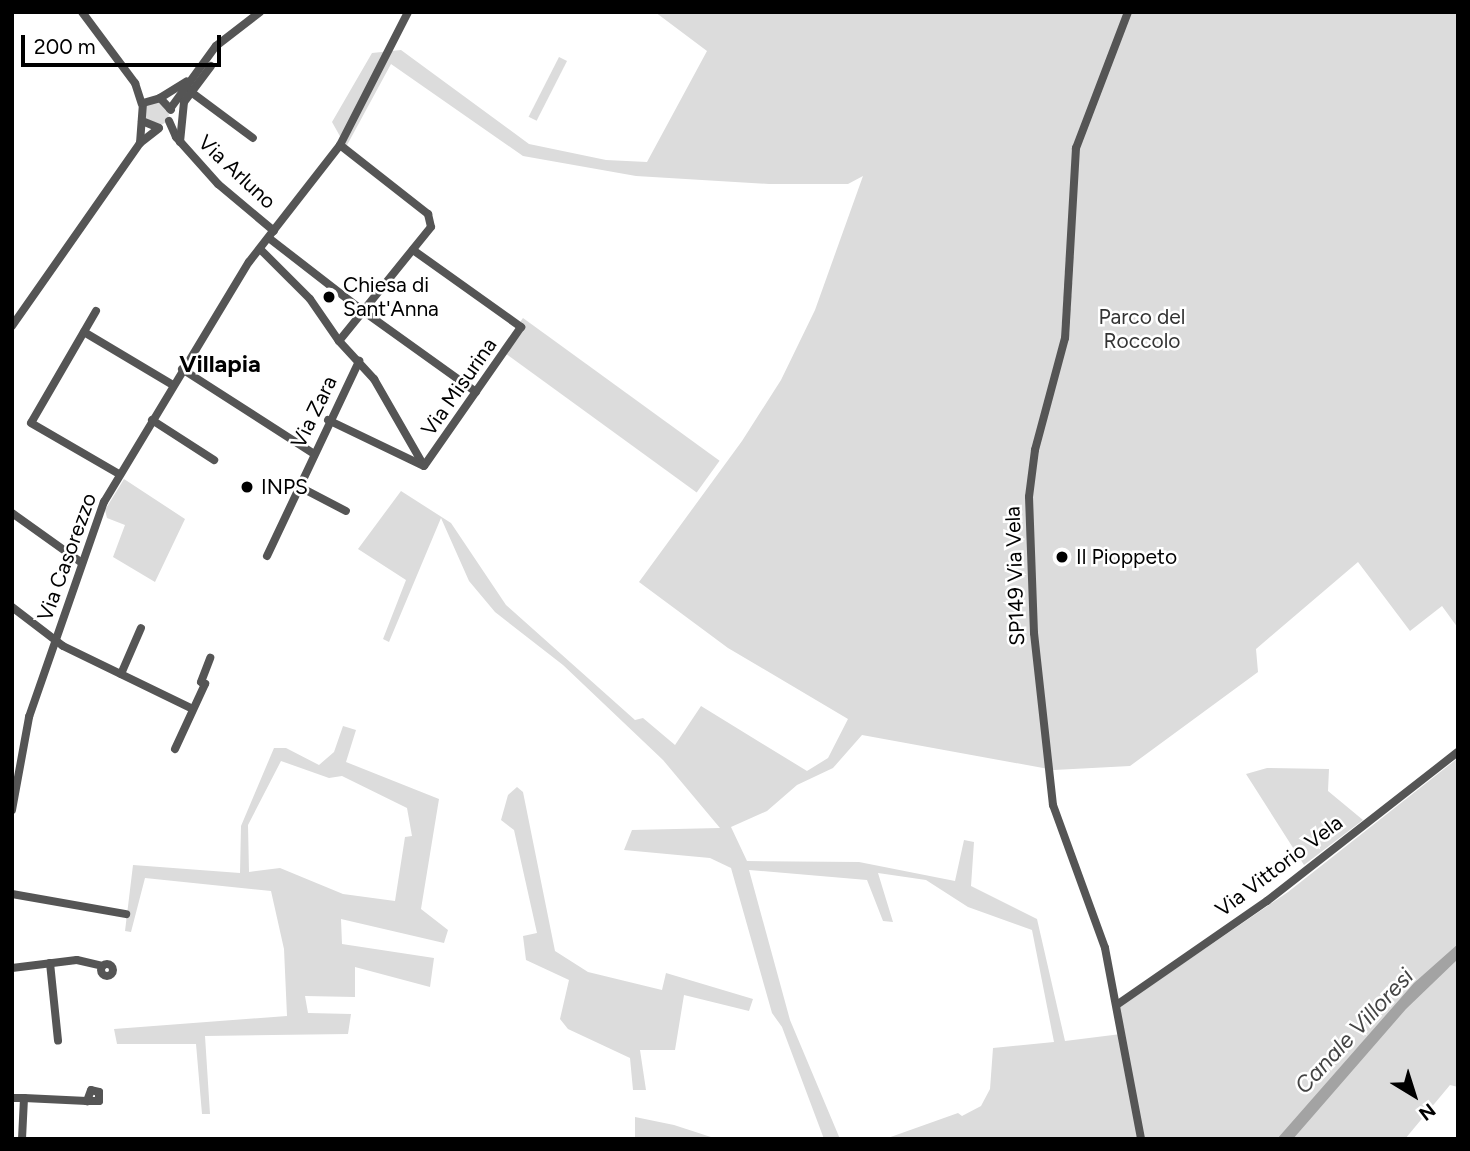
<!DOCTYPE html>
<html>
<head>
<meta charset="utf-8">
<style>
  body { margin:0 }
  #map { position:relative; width:1470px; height:1151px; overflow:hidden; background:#fff; font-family:Figtree,sans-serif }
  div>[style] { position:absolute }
  .green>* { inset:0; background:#dcdcdc; transform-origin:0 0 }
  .round { border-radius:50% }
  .water>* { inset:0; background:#a3a3a3 }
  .minor>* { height:8px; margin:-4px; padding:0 4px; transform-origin:4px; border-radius:4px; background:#555 }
  .minor>.ring { margin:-4px; padding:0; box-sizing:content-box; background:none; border:8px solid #555; border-radius:50% }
  .dots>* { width:19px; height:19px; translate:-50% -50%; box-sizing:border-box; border:4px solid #fff; border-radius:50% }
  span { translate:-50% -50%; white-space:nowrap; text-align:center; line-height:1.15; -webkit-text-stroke:5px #fff; paint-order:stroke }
  .street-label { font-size:21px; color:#000 }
  .poi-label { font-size:21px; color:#000 }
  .left { translate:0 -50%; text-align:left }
  .park-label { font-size:21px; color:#333 }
  .water-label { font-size:23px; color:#444; font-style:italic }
  .quarter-label { font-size:24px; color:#000; font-weight:700 }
  .frame { position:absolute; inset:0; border:14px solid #000; pointer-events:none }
  .north { position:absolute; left:1379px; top:1060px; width:70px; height:70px; -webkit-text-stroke:5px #fff; paint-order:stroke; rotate:142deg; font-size:19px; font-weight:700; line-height:28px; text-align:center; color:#000 }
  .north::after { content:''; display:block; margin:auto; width:24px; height:32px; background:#000; clip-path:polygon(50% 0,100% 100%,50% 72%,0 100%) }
  .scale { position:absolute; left:21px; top:35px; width:200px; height:32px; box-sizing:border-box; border:4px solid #000; border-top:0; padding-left:9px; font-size:21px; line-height:24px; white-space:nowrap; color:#000; -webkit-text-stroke:5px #fff; paint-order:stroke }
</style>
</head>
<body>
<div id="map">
  <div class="green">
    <i style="clip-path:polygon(655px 12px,1458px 12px,1458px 628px,1442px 606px,1410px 631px,1358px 562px,1256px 649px,1258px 672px,1130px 766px,1054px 770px,862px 735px,833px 768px,797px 785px,767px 811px,731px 827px,747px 861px,859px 862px,955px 881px,964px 840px,974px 842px,971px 886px,1037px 919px,1065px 1041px,1121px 1034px,1116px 1009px,1288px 892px,1458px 758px,1458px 1087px,1450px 1085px,1405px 1139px,885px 1139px,958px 1113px,962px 1116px,981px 1106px,990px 1089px,993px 1048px,1054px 1042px,1032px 930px,968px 907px,926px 880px,878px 873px,893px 922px,883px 921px,867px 880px,749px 870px,790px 1020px,840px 1139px,824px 1139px,782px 1027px,772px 1013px,731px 868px,710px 858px,624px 850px,632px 830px,720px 828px,663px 760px,563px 665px,495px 612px,469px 581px,441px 518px,389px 642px,383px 639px,406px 580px,358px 549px,401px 491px,451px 523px,506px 605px,635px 720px,643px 718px,675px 745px,701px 706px,807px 771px,828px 758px,848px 719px,728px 648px,639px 582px,742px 441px,781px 380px,815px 310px,863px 176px,848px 184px,769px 184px,636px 176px,523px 156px,391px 64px,346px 147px,332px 122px,372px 53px,401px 50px,529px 144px,606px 160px,647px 162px,707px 51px)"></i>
    <i style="left:559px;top:57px;width:9px;height:67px;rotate:27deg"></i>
    <i class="round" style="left:143px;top:100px;width:26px;height:26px"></i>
    <i style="left:523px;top:318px;width:243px;height:39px;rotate:36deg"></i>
    <i style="clip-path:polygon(124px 479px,185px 519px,155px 582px,113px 557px,125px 525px,107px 518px,105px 510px)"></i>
    <i style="clip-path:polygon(evenodd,343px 726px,356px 730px,346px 762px,439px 799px,421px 909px,448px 930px,444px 943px,341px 919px,342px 944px,434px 958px,430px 987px,355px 967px,355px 997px,305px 996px,308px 1013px,351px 1014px,348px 1034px,205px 1036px,210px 1114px,202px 1114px,196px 1044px,117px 1044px,114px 1029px,287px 1016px,284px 949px,271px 891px,145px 878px,131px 932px,125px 931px,133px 865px,240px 873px,241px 826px,274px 748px,286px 748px,319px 765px,334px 752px,343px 726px,281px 761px,329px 778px,342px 776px,407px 808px,412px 836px,405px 837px,395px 901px,343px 894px,280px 868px,249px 872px,248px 825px,281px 761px)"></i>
    <i style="clip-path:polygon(1267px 768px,1329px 769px,1328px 791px,1363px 820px,1304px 865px,1246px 774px)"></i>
    <i style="clip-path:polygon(517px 787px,523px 792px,555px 951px,588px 972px,662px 990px,666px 973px,753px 999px,749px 1011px,684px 995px,675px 1050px,640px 1050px,646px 1090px,633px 1090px,630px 1058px,568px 1029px,560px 1019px,569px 980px,526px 960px,523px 936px,537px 933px,514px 830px,501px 820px,508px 795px)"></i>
    <i style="clip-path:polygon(635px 1117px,674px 1125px,717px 1139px,635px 1139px)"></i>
  </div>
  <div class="water">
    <i style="clip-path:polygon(1458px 944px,1458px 959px,1406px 1009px,1293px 1139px,1277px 1139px,1414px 983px)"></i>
  </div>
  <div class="minor">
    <i style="left:82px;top:12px;width:89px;rotate:53.3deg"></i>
    <i style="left:135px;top:83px;width:22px;rotate:72deg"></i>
    <i style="left:1128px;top:12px;width:146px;rotate:110.9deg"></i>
    <i style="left:1076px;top:148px;width:190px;rotate:93.3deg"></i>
    <i style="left:1065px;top:338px;width:116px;rotate:105deg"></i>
    <i style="left:1035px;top:450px;width:47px;rotate:97.3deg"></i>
    <i style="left:1029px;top:497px;width:136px;rotate:87.9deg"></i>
    <i style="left:1034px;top:633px;width:173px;rotate:83.7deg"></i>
    <i style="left:1053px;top:805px;width:152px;rotate:70deg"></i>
    <i style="left:1105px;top:948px;width:194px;rotate:79.3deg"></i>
    <i style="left:191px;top:92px;width:77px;rotate:36.6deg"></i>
    <i style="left:160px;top:98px;width:31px;rotate:-32deg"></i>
    <i style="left:170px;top:109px;width:78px;rotate:-53.9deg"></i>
    <i style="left:216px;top:46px;width:56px;rotate:-37.7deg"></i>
    <i style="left:142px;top:121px;width:18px;rotate:22deg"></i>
    <i style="left:169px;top:121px;width:17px;rotate:66deg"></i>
    <i style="left:176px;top:137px;width:63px;rotate:48.2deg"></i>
    <i style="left:218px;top:184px;width:73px;rotate:40deg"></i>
    <i style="left:180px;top:142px;width:40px;rotate:-84.3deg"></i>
    <i style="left:184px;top:102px;width:45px;rotate:-53.1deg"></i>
    <i style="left:140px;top:143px;width:40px;rotate:-85.7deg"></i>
    <i style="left:143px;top:103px;width:18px;rotate:-16deg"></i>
    <i style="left:160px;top:98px;width:16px;rotate:47deg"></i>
    <i style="left:340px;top:145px;width:112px;rotate:38.1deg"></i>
    <i style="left:428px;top:214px;width:13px;rotate:77deg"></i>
    <i style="left:431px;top:227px;width:108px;rotate:129deg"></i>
    <i style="left:363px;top:311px;width:139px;rotate:35.6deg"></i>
    <i style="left:261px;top:250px;width:69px;rotate:45deg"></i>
    <i style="left:310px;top:299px;width:51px;rotate:55.4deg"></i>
    <i style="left:339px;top:341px;width:38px;rotate:-51deg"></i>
    <i style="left:363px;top:311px;width:119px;rotate:-142.2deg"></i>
    <i style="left:413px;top:250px;width:133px;rotate:35.5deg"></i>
    <i style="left:521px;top:327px;width:169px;rotate:124.9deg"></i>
    <i style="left:96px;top:311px;width:129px;rotate:120.1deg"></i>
    <i style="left:31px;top:423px;width:102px;rotate:30.1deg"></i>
    <i style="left:12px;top:326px;width:223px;rotate:-55deg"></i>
    <i style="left:140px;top:143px;width:24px;rotate:-38deg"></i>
    <i style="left:84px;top:332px;width:104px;rotate:30.8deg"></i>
    <i style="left:339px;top:341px;width:52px;rotate:47.4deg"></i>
    <i style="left:374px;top:379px;width:100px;rotate:60.1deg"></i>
    <i style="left:182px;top:369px;width:156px;rotate:32.7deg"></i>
    <i style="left:152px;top:420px;width:74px;rotate:32.8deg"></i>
    <i style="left:328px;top:420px;width:106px;rotate:25.6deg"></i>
    <i style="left:298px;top:486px;width:54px;rotate:27.5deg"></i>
    <i style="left:12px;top:513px;width:86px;rotate:35.5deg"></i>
    <i style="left:267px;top:556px;width:216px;rotate:-64.7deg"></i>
    <i style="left:12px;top:607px;width:64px;rotate:37.4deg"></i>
    <i style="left:63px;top:646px;width:144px;rotate:25.9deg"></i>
    <i style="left:121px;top:674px;width:50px;rotate:-66.5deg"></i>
    <i style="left:175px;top:749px;width:72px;rotate:-65.2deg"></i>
    <i style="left:205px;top:684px;width:4px;rotate:-153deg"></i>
    <i style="left:201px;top:682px;width:26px;rotate:-69deg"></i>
    <i style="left:12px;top:810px;width:95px;rotate:-79.6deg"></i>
    <i style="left:29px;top:717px;width:228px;rotate:-70.8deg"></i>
    <i style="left:104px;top:502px;width:280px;rotate:-58.9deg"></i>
    <i style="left:249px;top:262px;width:148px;rotate:-52.1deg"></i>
    <i style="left:340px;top:145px;width:149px;rotate:-62.9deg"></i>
    <i style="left:12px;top:894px;width:116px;rotate:10deg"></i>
    <i style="left:50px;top:963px;width:78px;rotate:84.1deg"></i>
    <i class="ring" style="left:101px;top:964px;width:4px;height:4px"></i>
    <i style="left:12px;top:968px;width:65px;rotate:-7deg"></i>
    <i style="left:77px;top:960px;width:26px;rotate:13deg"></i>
    <i style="left:1118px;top:1004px;width:181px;rotate:-34.7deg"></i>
    <i style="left:1267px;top:901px;width:242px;rotate:-38deg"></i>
    <i style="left:12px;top:1098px;width:12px"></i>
    <i style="left:24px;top:1098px;width:63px;rotate:2.7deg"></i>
    <i style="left:87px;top:1101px;width:12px"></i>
    <i style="left:99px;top:1101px;width:9px;rotate:-90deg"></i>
    <i style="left:99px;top:1092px;width:8px;rotate:-166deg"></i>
    <i style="left:91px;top:1090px;width:12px;rotate:110deg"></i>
    <i style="left:22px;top:1139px;width:41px;rotate:-87.2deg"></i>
  </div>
  <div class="dots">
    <i style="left:329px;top:297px;background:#000"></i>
    <i style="left:247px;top:487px;background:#000"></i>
    <i style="left:1062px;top:557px;background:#000"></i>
  </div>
  <div class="street-label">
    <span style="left:237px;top:172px;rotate:43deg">Via Arluno</span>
    <span style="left:459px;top:387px;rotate:-55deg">Via Misurina</span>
    <span style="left:314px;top:412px;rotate:-64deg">Via Zara</span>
    <span style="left:67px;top:557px;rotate:-70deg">Via Casorezzo</span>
    <span style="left:1015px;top:576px;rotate:-92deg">SP149 Via Vela</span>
    <span style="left:1279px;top:866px;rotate:-37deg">Via Vittorio Vela</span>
  </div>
  <div class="poi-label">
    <span class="left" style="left:343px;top:297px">Chiesa di<br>Sant'Anna</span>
    <span class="left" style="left:261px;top:487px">INPS</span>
    <span class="left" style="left:1076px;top:557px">Il Pioppeto</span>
  </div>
  <div class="park-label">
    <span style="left:1142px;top:329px">Parco del<br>Roccolo</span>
  </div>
  <div class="water-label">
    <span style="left:1354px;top:1031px;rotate:-47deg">Canale Villoresi</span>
  </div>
  <div class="quarter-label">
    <span style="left:220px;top:364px">Villapia</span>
  </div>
  <div class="frame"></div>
  <div class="north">N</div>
  <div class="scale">200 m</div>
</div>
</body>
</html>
